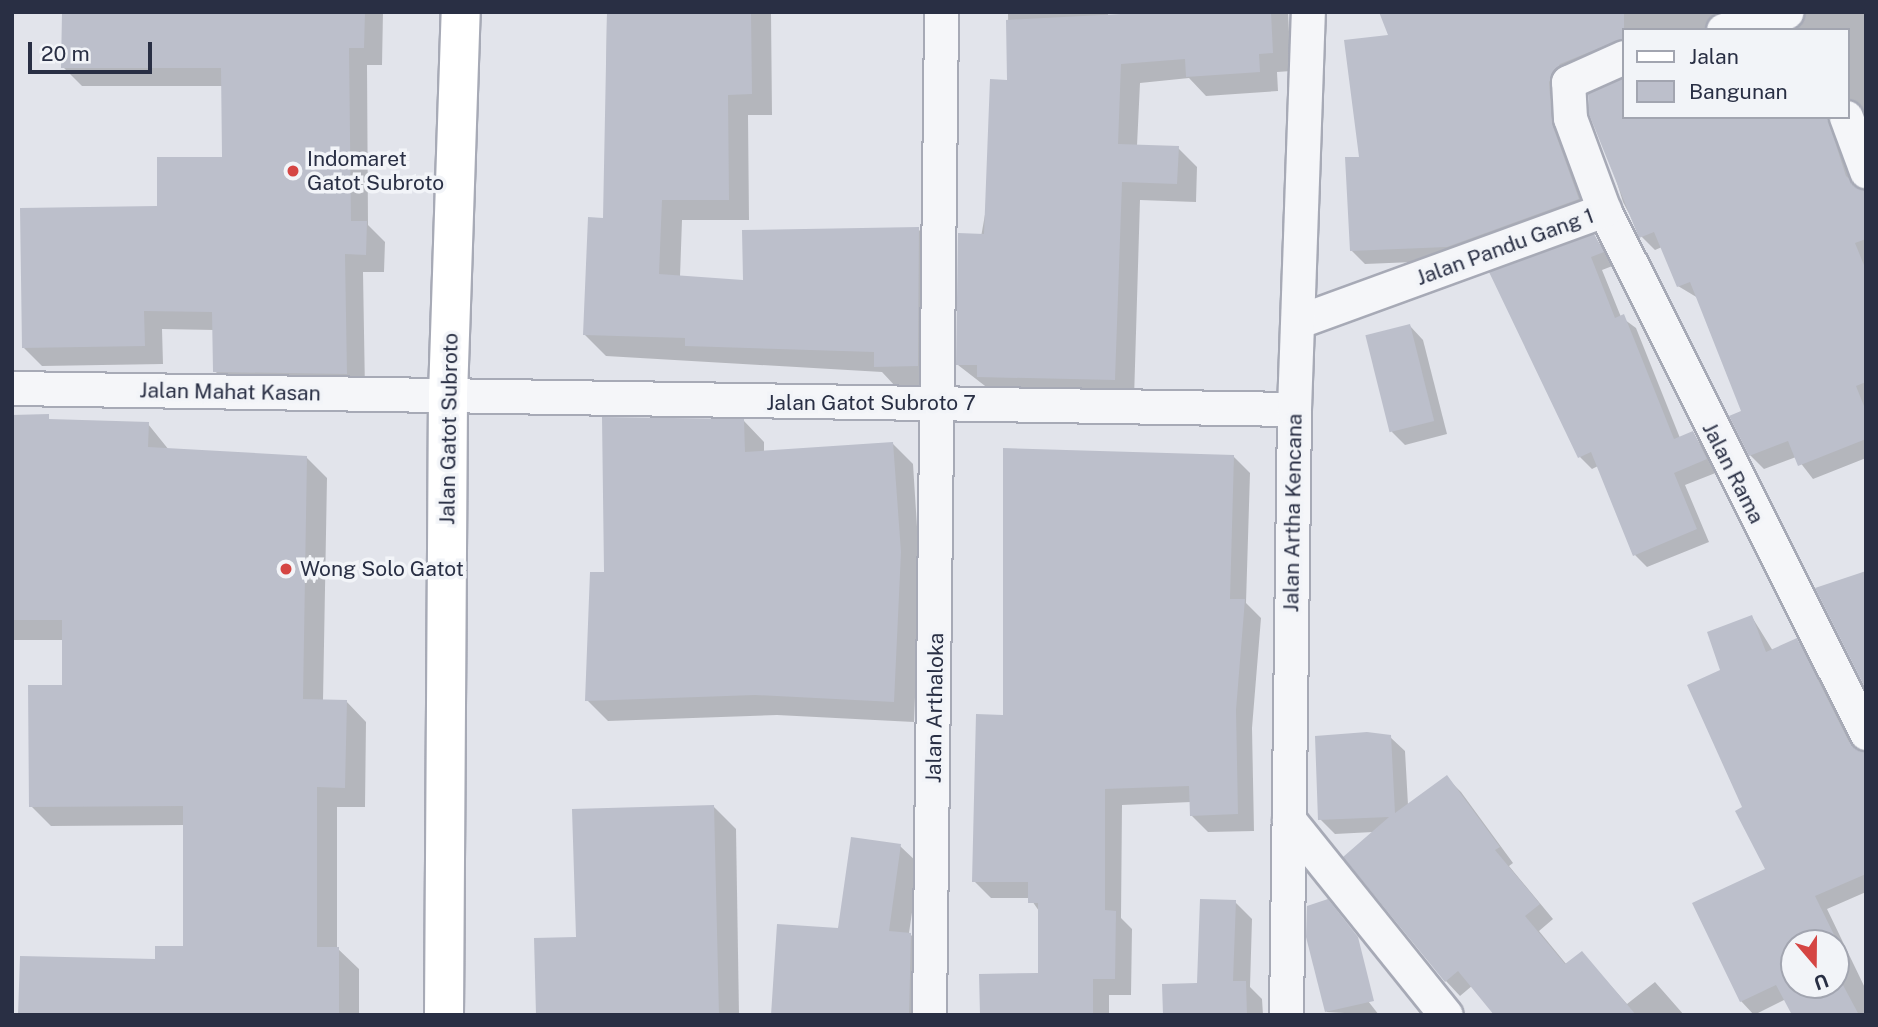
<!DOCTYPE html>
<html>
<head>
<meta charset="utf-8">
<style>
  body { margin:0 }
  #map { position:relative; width:1878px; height:1027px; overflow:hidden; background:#e2e4eb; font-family:"Public Sans",sans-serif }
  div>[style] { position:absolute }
  .shadow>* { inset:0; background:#0003 }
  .building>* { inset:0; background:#bcbfcb; transform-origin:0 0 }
  .roads { filter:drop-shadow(2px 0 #a7aab6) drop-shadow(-2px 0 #a7aab6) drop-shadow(0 2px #a7aab6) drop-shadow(0 -2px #a7aab6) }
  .street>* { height:33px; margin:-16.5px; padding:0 16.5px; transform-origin:16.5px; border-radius:16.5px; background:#f5f6f9 }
  .primary>* { height:38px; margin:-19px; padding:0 19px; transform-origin:19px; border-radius:19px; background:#fff }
  .dots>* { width:19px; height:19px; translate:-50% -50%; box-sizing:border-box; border:4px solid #f2f4f8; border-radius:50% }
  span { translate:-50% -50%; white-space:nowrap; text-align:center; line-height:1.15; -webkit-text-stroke:7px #f2f4f8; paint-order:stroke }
  .poi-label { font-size:21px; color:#292f44 }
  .left { translate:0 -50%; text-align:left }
  .street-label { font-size:21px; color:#292f44 }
  .frame { position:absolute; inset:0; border:14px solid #292f44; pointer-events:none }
  .legend { position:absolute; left:1622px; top:28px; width:228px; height:91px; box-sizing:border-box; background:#f2f4f8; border:2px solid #a2a5b0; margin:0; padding:9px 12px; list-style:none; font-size:21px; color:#292f44 }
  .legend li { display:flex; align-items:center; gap:14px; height:35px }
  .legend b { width:35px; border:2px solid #a2a5b0 }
  .north { position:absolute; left:1780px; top:929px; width:70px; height:70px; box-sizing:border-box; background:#f2f4f8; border:2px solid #a2a5b0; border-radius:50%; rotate:160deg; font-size:19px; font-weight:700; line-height:28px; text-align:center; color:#292f44 }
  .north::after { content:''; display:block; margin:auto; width:24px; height:32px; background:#d54543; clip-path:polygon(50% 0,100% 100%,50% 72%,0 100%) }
  .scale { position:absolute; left:28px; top:42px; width:124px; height:32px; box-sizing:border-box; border:4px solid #292f44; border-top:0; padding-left:9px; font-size:21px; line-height:24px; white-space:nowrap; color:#292f44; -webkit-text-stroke:5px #f2f4f8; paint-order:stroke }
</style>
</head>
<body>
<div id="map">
  <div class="shadow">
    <i style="clip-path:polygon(63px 12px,383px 12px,382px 65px,367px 65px,368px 225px,385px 242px,384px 272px,363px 272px,365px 391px,233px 390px,215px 371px,214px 330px,162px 329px,163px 364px,42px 366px,24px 348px,159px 208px,224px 159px,223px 86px,82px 86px,63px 67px)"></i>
    <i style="clip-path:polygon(607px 12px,771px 12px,772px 115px,748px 115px,749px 220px,682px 220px,680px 277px,745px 282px,918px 229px,939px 250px,938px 386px,896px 387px,882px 372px,606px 356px,585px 335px,605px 219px)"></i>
    <i style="clip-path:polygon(1008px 12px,1108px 12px,1108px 20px,1159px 12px,1288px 12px,1291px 71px,1277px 72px,1278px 91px,1206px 96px,1189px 78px,1140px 83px,1137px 146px,1178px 148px,1197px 167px,1196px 202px,1140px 200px,1134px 399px,998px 396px,958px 365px,1009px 81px)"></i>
    <i style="clip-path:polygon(1381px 12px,1776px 12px,1728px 30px,1624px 30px,1624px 56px,1564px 87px,1592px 212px,1462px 260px,1365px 264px,1351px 250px,1361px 158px,1390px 36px)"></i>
    <i style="clip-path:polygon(1804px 12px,1866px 12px,1866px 109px,1848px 117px,1848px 30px,1794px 30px)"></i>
    <i style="clip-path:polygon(1624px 78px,1624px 117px,1847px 117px,1836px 122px,1858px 188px,1866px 191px,1866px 458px,1813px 479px,1796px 457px,1764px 469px,1750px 455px,1743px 412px,1698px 298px,1678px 286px,1662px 247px,1655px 250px,1641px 236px,1623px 202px,1590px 95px)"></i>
    <i style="clip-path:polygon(1594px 236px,1615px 265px,1602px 270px,1621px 317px,1636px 328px,1680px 438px,1693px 433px,1718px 472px,1685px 485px,1709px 542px,1647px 567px,1635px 555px,1598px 466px,1592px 469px,1580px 457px,1492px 273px)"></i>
    <i style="clip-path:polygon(1410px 326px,1423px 340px,1447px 434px,1405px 445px,1392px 432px)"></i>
    <i style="clip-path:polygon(12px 419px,148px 424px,169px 450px,307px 458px,327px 478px,323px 701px,346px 701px,366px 722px,365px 807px,337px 807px,337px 948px,359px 969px,359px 1015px,20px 1015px,185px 948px,185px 825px,51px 826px,31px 806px,64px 687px,64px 640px,12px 640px)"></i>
    <i style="clip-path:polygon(744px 421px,764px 442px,764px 453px,892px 443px,913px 464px,920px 574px,914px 722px,777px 715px,608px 721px,587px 700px,605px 573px)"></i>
    <i style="clip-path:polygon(1233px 456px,1250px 473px,1246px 603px,1261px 618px,1252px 728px,1254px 831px,1208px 832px,1191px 815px,1191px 802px,1122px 805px,1121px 918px,1132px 929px,1131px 995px,1109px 995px,1109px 1015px,981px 1015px,1039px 974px,1039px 911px,1030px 898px,991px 898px,974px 881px,1005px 716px)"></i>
    <i style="clip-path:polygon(evenodd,1752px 617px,1773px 651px,1796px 640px,1810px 653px,1866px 770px,1866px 892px,1827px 909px,1866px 990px,1866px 1015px,1794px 1015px,1786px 999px,1754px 1015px,1741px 1001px,1695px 904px,1767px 869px,1744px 808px,1723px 671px,1752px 617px,1794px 943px,1836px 943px,1836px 985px,1794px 985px,1794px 943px)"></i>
    <i style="clip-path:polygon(1390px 737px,1405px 751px,1408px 805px,1446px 777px,1461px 792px,1513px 863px,1509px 866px,1553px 919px,1539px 931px,1567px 965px,1582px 953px,1627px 1004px,1655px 982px,1684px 1015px,1496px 1015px,1473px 985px,1460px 996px,1446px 981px,1373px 832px,1335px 834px,1320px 819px)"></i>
    <i style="clip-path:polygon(713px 806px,736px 829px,739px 1015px,538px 1015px,578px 938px)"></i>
    <i style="clip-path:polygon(900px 846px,919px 864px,909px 933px,929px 953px,927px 1015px,772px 1015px)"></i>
    <i style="clip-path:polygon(1235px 902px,1252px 919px,1250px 987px,1262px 999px,1263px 1015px,1165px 1015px,1199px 984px)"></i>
    <i style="clip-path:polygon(1308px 937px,1320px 940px,1379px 1015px,1327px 1012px)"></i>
  </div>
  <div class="building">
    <i style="clip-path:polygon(62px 12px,365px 12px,364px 48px,349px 48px,351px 221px,367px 221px,366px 255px,345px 254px,347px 374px,213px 372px,212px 312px,144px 311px,145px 346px,22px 348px,20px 208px,157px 206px,157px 157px,222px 157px,221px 68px,61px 68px)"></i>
    <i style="clip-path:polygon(607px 12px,751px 12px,752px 94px,728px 95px,729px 200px,662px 200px,659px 274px,743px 280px,742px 230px,919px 227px,918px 366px,874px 367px,874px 352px,685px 346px,685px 338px,583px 335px,588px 217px,603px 218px)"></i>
    <i style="clip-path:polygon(1158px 12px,1271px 12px,1273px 53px,1259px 54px,1260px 72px,1186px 77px,1185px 59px,1121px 64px,1118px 144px,1179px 146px,1177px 184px,1122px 182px,1115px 380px,977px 377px,977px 365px,956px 365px,958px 233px,984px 234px,990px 79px,1007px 80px,1006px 20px)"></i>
    <i style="clip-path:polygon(1379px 12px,1624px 12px,1624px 38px,1560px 64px,1549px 82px,1552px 124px,1579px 199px,1447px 247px,1350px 251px,1345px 157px,1359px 157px,1344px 40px,1388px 35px)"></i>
    <i style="clip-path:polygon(1624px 78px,1624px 117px,1827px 117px,1846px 176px,1866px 193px,1866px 239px,1855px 243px,1866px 270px,1866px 382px,1856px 386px,1866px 411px,1866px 439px,1798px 466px,1788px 441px,1749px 456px,1729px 416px,1741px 411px,1690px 282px,1677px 287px,1654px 232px,1639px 238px,1589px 114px,1588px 94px)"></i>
    <i style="clip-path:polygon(1594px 234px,1604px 252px,1591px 257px,1615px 318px,1624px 314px,1674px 439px,1693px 431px,1707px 459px,1674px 473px,1697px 529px,1633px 556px,1591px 452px,1578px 458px,1489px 272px)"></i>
    <i style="left:1410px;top:324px;width:100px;height:46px;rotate:76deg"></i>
    <i style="clip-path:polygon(49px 414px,49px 419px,149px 422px,148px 447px,307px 456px,303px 699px,347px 700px,345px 788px,317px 787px,317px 947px,339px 947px,339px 1015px,18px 1015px,20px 956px,155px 959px,155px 946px,183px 946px,183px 806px,29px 807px,28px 685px,62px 685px,62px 620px,12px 620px,12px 415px)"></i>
    <i style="clip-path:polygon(602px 417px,744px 419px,745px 452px,893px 442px,901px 552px,894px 702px,755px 695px,585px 701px,590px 572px,604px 572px)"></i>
    <i style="clip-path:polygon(1003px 448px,1234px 455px,1230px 599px,1245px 599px,1236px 710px,1238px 814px,1190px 816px,1189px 786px,1105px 789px,1105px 910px,1116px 911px,1115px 979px,1093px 979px,1093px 1015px,980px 1015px,979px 974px,1038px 973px,1038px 903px,1028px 903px,1028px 882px,972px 882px,976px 714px,1003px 715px)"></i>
    <i style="clip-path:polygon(1866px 571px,1866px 690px,1815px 588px)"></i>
    <i style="clip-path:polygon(1752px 615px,1766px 652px,1797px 638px,1849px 742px,1866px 752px,1866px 874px,1815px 896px,1843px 953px,1836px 956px,1836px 943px,1794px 943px,1794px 985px,1836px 985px,1836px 972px,1859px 1015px,1792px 1015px,1776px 985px,1740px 1002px,1692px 903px,1765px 869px,1735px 811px,1742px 807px,1687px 685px,1720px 670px,1707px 632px)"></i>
    <i style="clip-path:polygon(1367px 732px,1391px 735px,1395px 813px,1447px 775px,1500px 847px,1495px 850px,1540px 904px,1525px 916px,1565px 964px,1582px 951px,1636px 1015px,1494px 1015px,1458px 971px,1445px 982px,1343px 857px,1389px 817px,1318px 820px,1315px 736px)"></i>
    <i style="clip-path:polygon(714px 805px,719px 1015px,536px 1015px,534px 938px,576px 937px,572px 809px)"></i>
    <i style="clip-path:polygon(851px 837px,901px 844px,889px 931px,911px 933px,909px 1015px,771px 1015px,777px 924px,838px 928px)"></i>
    <i style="clip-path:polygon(1200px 899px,1236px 900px,1233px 981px,1246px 981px,1247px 1015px,1163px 1015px,1162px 984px,1197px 983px)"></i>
    <i style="clip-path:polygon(1328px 899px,1358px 937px,1374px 1001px,1325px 1012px,1306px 937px,1307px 906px)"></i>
  </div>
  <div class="roads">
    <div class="street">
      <i style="left:1723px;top:30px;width:66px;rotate:-15.9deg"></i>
      <i style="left:1846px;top:117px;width:58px;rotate:69.7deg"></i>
      <i style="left:1604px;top:210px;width:585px;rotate:63.39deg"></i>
      <i style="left:1299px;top:321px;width:325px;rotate:-20deg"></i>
      <i style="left:1604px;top:210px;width:98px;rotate:-110.3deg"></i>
      <i style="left:1570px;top:118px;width:36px;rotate:-93deg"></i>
      <i style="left:1568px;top:82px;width:61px;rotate:-24.1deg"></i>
      <i style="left:12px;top:388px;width:1282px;rotate:0.94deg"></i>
      <i style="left:1289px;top:820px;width:250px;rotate:51.2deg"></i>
      <i style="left:929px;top:1015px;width:1003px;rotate:-89.31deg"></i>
      <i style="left:1286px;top:1015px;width:606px;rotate:-89.24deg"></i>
      <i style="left:1294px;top:409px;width:397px;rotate:-88deg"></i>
    </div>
    <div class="primary">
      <i style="left:444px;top:1015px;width:620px;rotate:-89.63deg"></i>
      <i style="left:448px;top:395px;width:383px;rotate:-88.1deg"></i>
    </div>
  </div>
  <div class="dots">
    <i style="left:293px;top:171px;background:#d54543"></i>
    <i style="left:286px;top:569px;background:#d54543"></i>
  </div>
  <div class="poi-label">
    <span class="left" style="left:307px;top:171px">Indomaret<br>Gatot Subroto</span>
    <span class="left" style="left:300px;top:569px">Wong Solo Gatot</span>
  </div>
  <div class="street-label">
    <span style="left:1505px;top:247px;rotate:-20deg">Jalan Pandu Gang 1</span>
    <span style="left:230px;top:392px;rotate:1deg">Jalan Mahat Kasan</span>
    <span style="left:871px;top:403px">Jalan Gatot Subroto 7</span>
    <span style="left:449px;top:429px;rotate:-89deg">Jalan Gatot Subroto</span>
    <span style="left:1733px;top:473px;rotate:63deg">Jalan Rama</span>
    <span style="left:1293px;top:513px;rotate:-89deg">Jalan Artha Kencana</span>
    <span style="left:935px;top:708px;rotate:-89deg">Jalan Arthaloka</span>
  </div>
  <div class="frame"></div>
  <ul class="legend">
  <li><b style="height:9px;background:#fff"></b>Jalan</li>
  <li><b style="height:19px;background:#bcbfcb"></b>Bangunan</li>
  </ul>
  <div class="north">U</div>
  <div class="scale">20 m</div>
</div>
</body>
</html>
